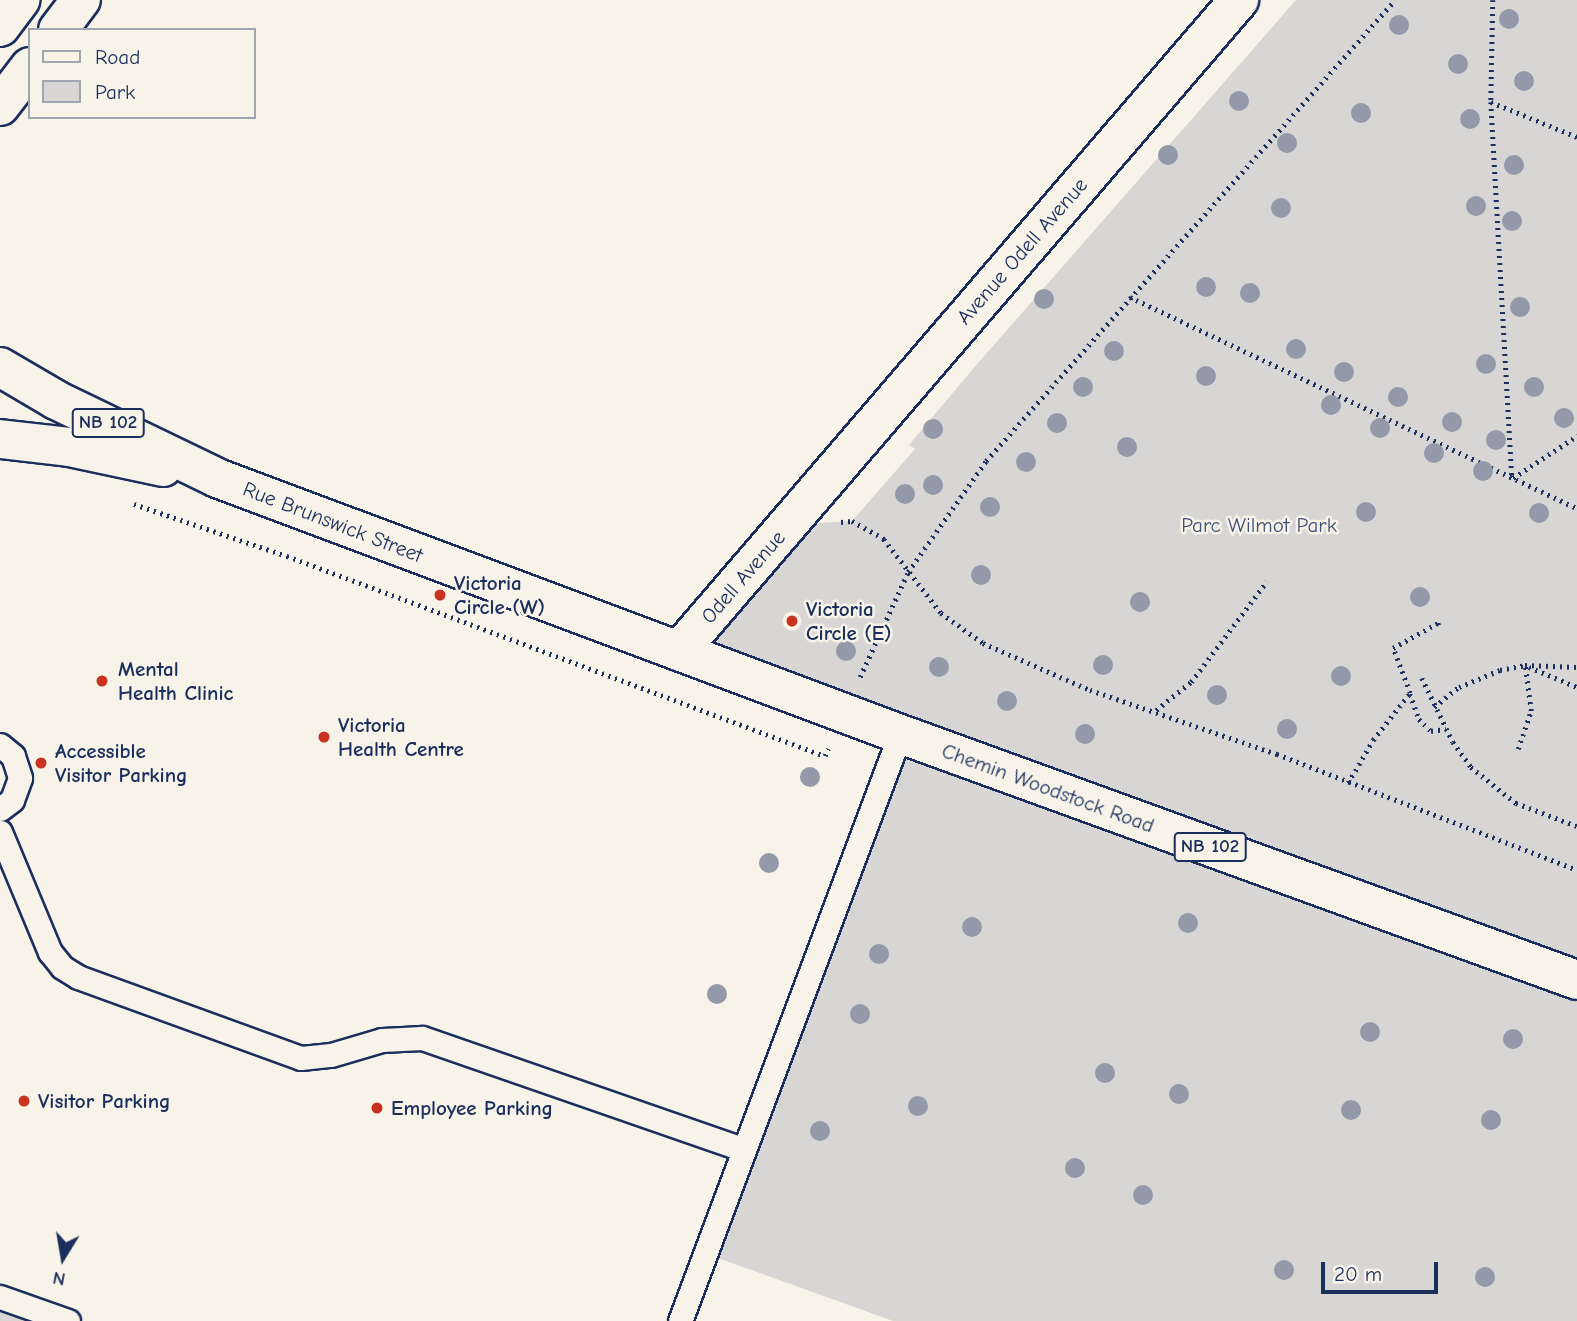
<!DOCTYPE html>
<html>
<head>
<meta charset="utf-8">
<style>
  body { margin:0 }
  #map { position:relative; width:1577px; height:1321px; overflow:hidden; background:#f7f3e8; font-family:"Comic Neue",sans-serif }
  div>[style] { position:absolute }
  .green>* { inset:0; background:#d7d6d4 }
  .path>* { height:4.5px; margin-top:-2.25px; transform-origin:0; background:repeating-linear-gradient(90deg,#1b2f5e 0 2px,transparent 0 7px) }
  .roads { filter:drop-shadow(2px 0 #1b2f5e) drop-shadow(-2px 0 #1b2f5e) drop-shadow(0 2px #1b2f5e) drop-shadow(0 -2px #1b2f5e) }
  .service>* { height:23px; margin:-11.5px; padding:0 11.5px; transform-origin:11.5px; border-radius:11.5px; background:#f7f3e8 }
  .minor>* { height:38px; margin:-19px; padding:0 19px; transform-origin:19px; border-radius:19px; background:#f7f3e8 }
  .secondary>* { height:38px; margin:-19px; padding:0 19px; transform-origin:19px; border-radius:19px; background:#f7f3e8 }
  .primary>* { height:38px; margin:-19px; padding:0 19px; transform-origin:19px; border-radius:19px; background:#f7f3e8 }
  .trees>* { width:20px; height:20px; margin:-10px; border-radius:50%; background:#9399a9 }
  .dots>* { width:19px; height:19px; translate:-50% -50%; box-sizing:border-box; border:4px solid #f7f3e8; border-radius:50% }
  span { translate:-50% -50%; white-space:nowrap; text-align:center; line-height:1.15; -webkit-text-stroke:5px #f7f3e8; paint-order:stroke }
  .shield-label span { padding:2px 5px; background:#f7f3e8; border:2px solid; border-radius:5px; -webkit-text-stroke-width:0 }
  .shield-label { font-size:19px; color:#1b2f5e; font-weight:700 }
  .street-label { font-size:21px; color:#1b2f5e }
  .park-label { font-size:21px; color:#415076 }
  .poi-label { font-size:21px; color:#1b2f5e; font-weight:700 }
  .left { translate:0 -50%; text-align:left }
  .legend { position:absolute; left:28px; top:28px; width:228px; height:91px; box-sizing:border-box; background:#f7f3e8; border:2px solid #9fa5b1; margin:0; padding:9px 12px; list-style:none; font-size:21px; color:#1b2f5e }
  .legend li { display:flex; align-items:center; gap:14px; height:35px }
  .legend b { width:35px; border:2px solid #9fa5b1 }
  .north { position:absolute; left:28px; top:1223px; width:70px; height:70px; -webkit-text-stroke:5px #f7f3e8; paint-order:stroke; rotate:191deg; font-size:19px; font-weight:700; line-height:28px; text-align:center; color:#1b2f5e }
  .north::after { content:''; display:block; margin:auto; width:24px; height:32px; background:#1b2f5e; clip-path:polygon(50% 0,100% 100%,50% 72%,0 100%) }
  .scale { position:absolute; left:1321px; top:1262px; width:117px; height:32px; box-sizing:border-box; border:4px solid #1b2f5e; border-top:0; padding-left:9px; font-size:21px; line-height:24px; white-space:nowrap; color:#1b2f5e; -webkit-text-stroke:5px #f7f3e8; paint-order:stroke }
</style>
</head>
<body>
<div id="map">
  <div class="green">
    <i style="clip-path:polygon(1296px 0,1577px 0,1577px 1321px,893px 1321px,704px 1253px,900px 734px,679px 651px,788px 525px,852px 521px,915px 449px,909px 445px,972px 370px)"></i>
    <i style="clip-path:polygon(0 1297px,37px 1321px,0 1321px)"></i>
  </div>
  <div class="path">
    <i style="left:1493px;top:0;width:102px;rotate:91.1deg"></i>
    <i style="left:1491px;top:102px;width:377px;rotate:86.8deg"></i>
    <i style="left:1491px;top:102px;width:93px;rotate:22.1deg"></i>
    <i style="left:1130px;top:297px;width:494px;rotate:25.3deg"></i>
    <i style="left:1513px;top:478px;width:77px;rotate:-33.3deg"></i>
    <i style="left:134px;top:504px;width:162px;rotate:18.8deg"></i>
    <i style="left:287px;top:556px;width:574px;rotate:20.39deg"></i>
    <i style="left:825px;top:756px;width:8px;rotate:-67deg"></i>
    <i style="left:841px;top:522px;width:11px;rotate:-5deg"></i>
    <i style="left:852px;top:521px;width:37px;rotate:29deg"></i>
    <i style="left:884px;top:539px;width:93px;rotate:52.4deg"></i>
    <i style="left:941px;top:613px;width:52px;rotate:35.5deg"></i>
    <i style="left:983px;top:643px;width:117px;rotate:23.7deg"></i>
    <i style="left:1090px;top:690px;width:198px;rotate:18.9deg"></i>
    <i style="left:1277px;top:754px;width:322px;rotate:21.1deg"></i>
    <i style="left:1529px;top:667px;width:52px;rotate:22.6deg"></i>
    <i style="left:860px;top:677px;width:115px;rotate:-65.4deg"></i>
    <i style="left:908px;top:572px;width:136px;rotate:-54.9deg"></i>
    <i style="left:986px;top:461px;width:616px;rotate:-48.42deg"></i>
    <i style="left:1422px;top:678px;width:71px;rotate:64.2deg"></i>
    <i style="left:1453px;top:742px;width:31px;rotate:54deg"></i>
    <i style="left:1471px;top:767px;width:58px;rotate:38.7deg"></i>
    <i style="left:1516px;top:803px;width:65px;rotate:20.7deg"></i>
    <i style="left:1410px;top:694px;width:27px;rotate:70deg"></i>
    <i style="left:1419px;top:719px;width:17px;rotate:45deg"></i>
    <i style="left:1431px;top:731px;width:15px;rotate:-8deg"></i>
    <i style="left:1434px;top:707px;width:32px;rotate:-39deg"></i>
    <i style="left:1459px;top:687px;width:44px;rotate:-22.5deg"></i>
    <i style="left:1500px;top:670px;width:25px;rotate:-11deg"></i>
    <i style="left:1525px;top:665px;width:52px;rotate:2.2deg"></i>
    <i style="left:1156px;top:710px;width:45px;rotate:-38.7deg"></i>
    <i style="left:1191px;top:682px;width:126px;rotate:-53deg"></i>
    <i style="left:1518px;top:749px;width:40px;rotate:-71.1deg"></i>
    <i style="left:1531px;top:711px;width:46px;rotate:-97.4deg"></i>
    <i style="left:1348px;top:783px;width:50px;rotate:-59.8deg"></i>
    <i style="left:1373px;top:740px;width:60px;rotate:-51.8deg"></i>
    <i style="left:1410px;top:693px;width:48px;rotate:-110.7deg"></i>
    <i style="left:1393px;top:648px;width:51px;rotate:-29.1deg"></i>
    <i style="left:1438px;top:623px;width:6px;rotate:72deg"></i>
  </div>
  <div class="roads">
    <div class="service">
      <i style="left:0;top:745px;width:17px;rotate:40deg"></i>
      <i style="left:13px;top:756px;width:23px;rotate:72deg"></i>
      <i style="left:20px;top:778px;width:23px;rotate:110deg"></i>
      <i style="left:12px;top:800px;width:15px;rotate:143deg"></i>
      <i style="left:0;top:832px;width:130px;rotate:67.4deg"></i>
      <i style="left:50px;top:952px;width:19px;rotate:51deg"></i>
      <i style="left:62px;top:967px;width:19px;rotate:32deg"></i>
      <i style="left:78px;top:977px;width:237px;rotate:20deg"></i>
      <i style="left:301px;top:1058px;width:30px;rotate:-6deg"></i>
      <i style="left:331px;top:1055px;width:53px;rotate:-16.4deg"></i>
      <i style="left:382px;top:1040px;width:40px;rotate:-2.9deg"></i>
      <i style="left:422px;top:1038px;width:340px;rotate:19.1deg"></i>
      <i style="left:0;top:1297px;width:72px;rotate:19.4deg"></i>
      <i style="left:680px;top:1321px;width:627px;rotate:-69.45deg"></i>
    </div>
    <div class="minor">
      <i style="left:679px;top:651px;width:859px;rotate:-49.3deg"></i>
    </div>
    <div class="secondary">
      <i style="left:0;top:27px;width:34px;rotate:-53deg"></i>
      <i style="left:58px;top:30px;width:38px;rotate:-53deg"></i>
      <i style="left:0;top:106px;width:49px;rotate:-52.4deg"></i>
    </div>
    <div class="primary">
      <i style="left:0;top:367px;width:65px;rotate:30.5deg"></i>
      <i style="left:56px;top:400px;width:179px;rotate:25.8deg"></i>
      <i style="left:217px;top:478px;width:729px;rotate:20.55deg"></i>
      <i style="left:900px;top:734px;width:720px;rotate:19.97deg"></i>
      <i style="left:0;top:439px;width:69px;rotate:6.6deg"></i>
      <i style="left:69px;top:447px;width:96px;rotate:12deg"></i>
    </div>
  </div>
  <div class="trees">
    <i style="left:1509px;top:19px"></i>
    <i style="left:1399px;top:25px"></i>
    <i style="left:1458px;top:64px"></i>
    <i style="left:1524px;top:81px"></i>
    <i style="left:1239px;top:101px"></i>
    <i style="left:1361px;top:113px"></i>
    <i style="left:1470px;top:119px"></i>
    <i style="left:1287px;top:143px"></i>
    <i style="left:1168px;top:155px"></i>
    <i style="left:1514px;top:165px"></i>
    <i style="left:1476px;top:206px"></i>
    <i style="left:1281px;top:208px"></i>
    <i style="left:1512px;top:221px"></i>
    <i style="left:1206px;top:287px"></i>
    <i style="left:1250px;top:293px"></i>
    <i style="left:1044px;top:299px"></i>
    <i style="left:1520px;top:307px"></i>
    <i style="left:1296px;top:349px"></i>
    <i style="left:1114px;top:351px"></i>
    <i style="left:1486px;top:364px"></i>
    <i style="left:1344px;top:372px"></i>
    <i style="left:1206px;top:376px"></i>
    <i style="left:1083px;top:387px"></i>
    <i style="left:1534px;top:387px"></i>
    <i style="left:1398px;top:397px"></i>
    <i style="left:1331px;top:405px"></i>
    <i style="left:1564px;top:418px"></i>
    <i style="left:1452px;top:422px"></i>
    <i style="left:1057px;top:423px"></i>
    <i style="left:1380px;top:428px"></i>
    <i style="left:933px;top:429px"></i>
    <i style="left:1496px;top:440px"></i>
    <i style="left:1127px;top:447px"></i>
    <i style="left:1434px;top:453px"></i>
    <i style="left:1026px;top:462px"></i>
    <i style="left:1483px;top:471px"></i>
    <i style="left:933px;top:485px"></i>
    <i style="left:905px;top:494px"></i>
    <i style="left:990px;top:507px"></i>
    <i style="left:1366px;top:512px"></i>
    <i style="left:1539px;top:513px"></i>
    <i style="left:981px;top:575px"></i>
    <i style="left:1420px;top:597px"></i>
    <i style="left:1140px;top:602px"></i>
    <i style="left:846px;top:651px"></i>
    <i style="left:1103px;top:665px"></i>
    <i style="left:939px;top:667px"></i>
    <i style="left:1341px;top:676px"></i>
    <i style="left:1217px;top:695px"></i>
    <i style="left:1007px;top:701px"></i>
    <i style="left:1287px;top:729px"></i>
    <i style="left:1085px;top:734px"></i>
    <i style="left:810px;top:777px"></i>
    <i style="left:769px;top:863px"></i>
    <i style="left:1188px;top:923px"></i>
    <i style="left:972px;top:927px"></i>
    <i style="left:879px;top:954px"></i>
    <i style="left:717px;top:994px"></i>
    <i style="left:860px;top:1014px"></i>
    <i style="left:1370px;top:1032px"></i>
    <i style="left:1513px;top:1039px"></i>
    <i style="left:1105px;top:1073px"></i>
    <i style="left:1179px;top:1094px"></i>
    <i style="left:918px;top:1106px"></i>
    <i style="left:1351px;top:1110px"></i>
    <i style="left:1491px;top:1120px"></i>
    <i style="left:820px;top:1131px"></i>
    <i style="left:1075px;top:1168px"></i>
    <i style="left:1143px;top:1195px"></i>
    <i style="left:1284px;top:1270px"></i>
    <i style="left:1485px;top:1277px"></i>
  </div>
  <div class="dots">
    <i style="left:440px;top:595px;background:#c8321e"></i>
    <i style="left:792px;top:621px;background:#c8321e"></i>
    <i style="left:102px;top:681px;background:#c8321e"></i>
    <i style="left:324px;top:737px;background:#c8321e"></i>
    <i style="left:41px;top:763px;background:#c8321e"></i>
    <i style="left:24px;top:1101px;background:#c8321e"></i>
    <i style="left:377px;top:1108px;background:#c8321e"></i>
  </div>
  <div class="shield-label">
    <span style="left:108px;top:423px">NB 102</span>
    <span style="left:1210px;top:847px">NB 102</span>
  </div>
  <div class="street-label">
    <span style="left:1022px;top:251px;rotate:-49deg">Avenue Odell Avenue</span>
    <span style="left:333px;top:522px;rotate:21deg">Rue Brunswick Street</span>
    <span style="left:743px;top:577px;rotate:-49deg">Odell Avenue</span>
    <span style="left:1048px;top:788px;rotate:20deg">Chemin Woodstock Road</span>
  </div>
  <div class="park-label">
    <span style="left:1259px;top:525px">Parc Wilmot Park</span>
  </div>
  <div class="poi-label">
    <span class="left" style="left:454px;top:595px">Victoria<br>Circle (W)</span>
    <span class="left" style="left:806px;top:621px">Victoria<br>Circle (E)</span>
    <span class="left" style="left:118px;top:681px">Mental<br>Health Clinic</span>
    <span class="left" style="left:338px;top:737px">Victoria<br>Health Centre</span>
    <span class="left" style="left:55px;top:763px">Accessible<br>Visitor Parking</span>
    <span class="left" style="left:38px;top:1101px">Visitor Parking</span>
    <span class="left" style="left:391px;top:1108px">Employee Parking</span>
  </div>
  <ul class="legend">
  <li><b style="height:9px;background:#f7f3e8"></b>Road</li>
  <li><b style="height:19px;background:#d7d6d4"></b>Park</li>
  </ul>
  <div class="north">N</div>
  <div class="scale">20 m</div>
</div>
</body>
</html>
